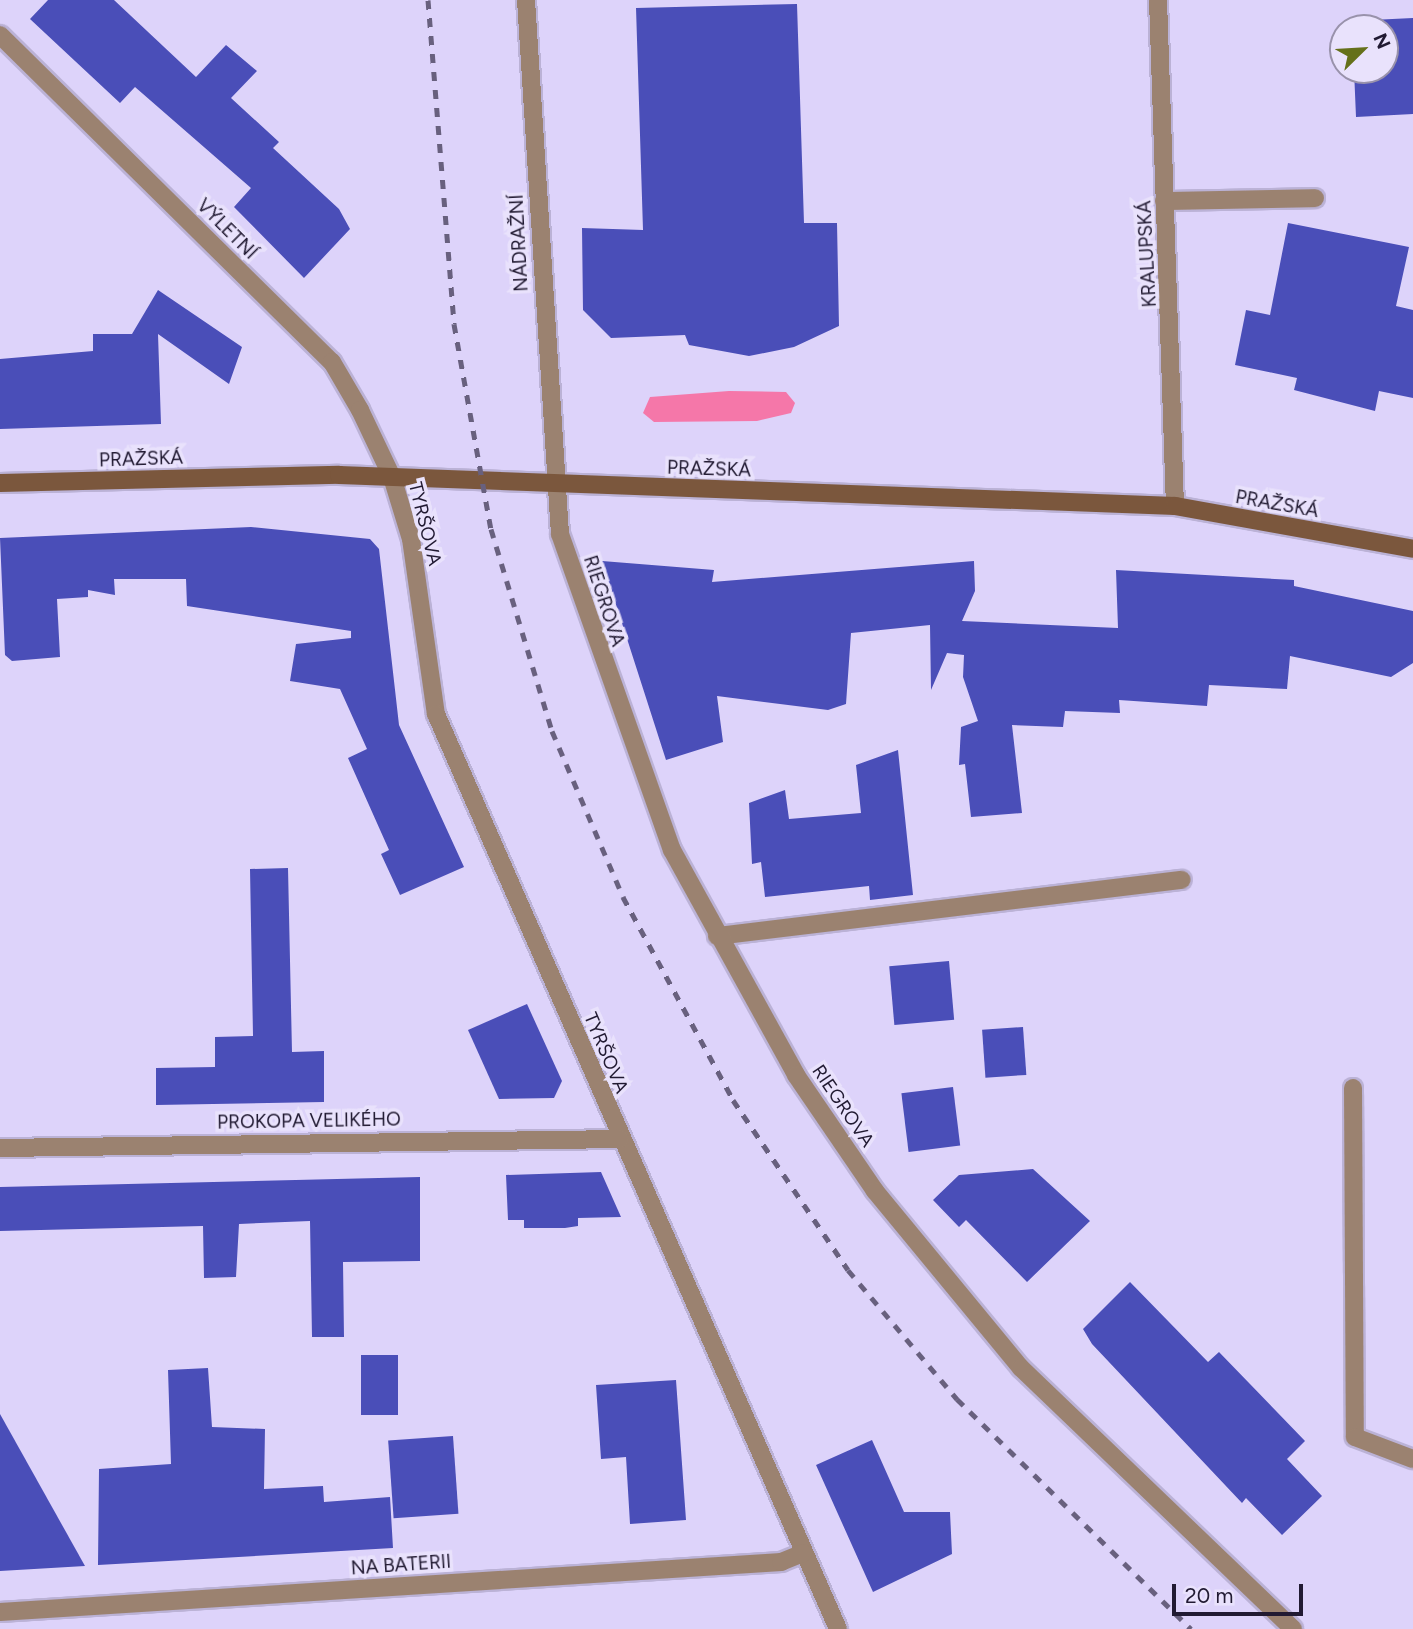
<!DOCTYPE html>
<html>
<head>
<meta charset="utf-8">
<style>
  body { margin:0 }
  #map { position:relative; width:1413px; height:1629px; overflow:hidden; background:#ddd3fa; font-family:Figtree,sans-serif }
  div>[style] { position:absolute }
  .green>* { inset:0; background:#f577a9 }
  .building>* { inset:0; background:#4a4eb8; transform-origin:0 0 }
  .roads { filter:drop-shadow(2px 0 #bbb2d6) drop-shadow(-2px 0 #bbb2d6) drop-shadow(0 2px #bbb2d6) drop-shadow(0 -2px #bbb2d6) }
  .service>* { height:18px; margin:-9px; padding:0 9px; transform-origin:9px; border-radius:9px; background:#9b8270 }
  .minor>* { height:18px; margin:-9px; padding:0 9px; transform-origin:9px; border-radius:9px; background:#9b8270 }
  .secondary>* { height:18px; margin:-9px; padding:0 9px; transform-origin:9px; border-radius:9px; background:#7b573d }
  .rail>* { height:5px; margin-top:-2.5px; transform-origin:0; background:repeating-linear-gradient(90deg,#68607e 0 9px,transparent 0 18px) }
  span { translate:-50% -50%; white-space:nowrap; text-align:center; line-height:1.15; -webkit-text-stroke:7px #e9e2fc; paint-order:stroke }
  .street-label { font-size:19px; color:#211a32 }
  .north { position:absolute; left:1329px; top:14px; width:70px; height:70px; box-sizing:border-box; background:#e9e2fc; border:2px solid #9992ab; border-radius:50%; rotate:66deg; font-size:19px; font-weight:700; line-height:28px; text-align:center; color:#211a32 }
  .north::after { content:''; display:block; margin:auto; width:24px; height:32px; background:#65701a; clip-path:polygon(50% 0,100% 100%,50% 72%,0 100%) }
  .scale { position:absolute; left:1172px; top:1584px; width:131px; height:32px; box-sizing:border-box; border:4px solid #211a32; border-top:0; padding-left:9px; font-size:21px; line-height:24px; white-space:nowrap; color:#211a32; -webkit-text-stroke:5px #e9e2fc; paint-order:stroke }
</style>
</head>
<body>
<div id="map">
  <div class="green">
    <i style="clip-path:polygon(729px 391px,786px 392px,795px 403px,791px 413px,757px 421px,654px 422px,643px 413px,650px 397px)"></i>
  </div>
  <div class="building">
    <i style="clip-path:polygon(48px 0,114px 0,196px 77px,226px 45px,257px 71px,231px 98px,279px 142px,273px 148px,339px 209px,350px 229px,304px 278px,234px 207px,251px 188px,135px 87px,120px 103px,30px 19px)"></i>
    <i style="clip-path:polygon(797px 4px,804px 223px,837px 223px,839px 326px,794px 347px,749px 356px,689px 345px,685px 335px,611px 338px,583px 310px,582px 228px,643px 230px,636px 8px)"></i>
    <i style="clip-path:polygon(1413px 18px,1413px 114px,1356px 117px,1354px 70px,1385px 70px,1385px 28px,1352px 28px,1351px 21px)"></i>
    <i style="clip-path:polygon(1288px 223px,1409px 247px,1396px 306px,1413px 310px,1413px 398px,1379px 391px,1375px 411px,1294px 390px,1297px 378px,1235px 365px,1246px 310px,1270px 315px)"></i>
    <i style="clip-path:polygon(158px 290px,242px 347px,229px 384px,158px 334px,161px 424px,0 429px,0 359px,93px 351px,93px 334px,132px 334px)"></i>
    <i style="clip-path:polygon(251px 527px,370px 539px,379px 549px,399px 725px,464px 867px,400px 895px,381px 854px,389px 850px,348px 758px,367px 749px,340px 689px,290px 681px,296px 644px,351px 638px,351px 631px,187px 606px,186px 579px,114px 579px,115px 595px,88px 590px,88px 597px,57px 599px,60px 657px,12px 661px,5px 655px,0 538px)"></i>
    <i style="clip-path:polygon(602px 561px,714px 570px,712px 582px,974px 561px,975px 591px,962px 621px,1118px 628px,1116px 570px,1294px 580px,1294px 586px,1413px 611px,1413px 663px,1391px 677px,1290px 656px,1287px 689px,1209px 685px,1207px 706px,1119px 700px,1120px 713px,1065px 711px,1063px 727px,1012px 725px,1022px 813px,971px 817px,965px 764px,959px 765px,961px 727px,978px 721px,963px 677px,964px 655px,947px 653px,931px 690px,930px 625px,851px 633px,846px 704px,828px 710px,717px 696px,723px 742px,666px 760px)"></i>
    <i style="clip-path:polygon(898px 750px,913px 895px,870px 900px,869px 886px,765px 897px,761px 862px,752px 864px,749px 803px,785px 790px,789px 819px,861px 813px,856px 765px)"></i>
    <i style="clip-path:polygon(288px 868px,292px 1052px,324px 1051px,324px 1102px,156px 1105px,156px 1068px,215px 1067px,215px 1037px,253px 1036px,250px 869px)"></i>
    <i style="left:949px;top:961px;width:59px;height:60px;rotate:85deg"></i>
    <i style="clip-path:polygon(527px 1004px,562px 1081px,554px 1098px,499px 1099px,468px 1030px)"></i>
    <i style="left:1023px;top:1027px;width:48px;height:41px;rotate:86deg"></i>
    <i style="left:953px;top:1087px;width:59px;height:52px;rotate:83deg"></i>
    <i style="clip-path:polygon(1033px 1169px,1090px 1221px,1027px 1282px,966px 1220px,959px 1227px,933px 1200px,959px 1175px)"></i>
    <i style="clip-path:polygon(601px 1172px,621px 1217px,578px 1218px,578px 1226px,565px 1228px,524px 1228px,524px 1220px,508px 1220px,506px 1175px)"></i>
    <i style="clip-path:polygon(420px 1177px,420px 1261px,343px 1262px,344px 1337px,312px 1337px,310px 1221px,239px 1224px,236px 1277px,204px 1278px,203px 1226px,0 1231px,0 1187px)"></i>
    <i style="clip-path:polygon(1130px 1282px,1208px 1362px,1219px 1352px,1305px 1441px,1287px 1459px,1322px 1496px,1282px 1535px,1246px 1498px,1242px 1503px,1092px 1344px,1083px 1329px)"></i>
    <i style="left:361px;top:1355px;width:37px;height:60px"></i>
    <i style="clip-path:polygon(208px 1368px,212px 1427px,265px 1429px,264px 1489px,323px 1486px,324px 1502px,390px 1497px,393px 1548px,98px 1565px,99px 1469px,171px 1464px,168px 1370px)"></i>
    <i style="clip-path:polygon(676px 1380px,686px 1520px,630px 1524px,626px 1457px,601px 1459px,596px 1385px)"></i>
    <i style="clip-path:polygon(0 1414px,85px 1566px,0 1571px)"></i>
    <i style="left:453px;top:1436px;width:78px;height:65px;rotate:86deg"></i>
    <i style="clip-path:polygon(872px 1440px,904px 1512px,950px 1512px,952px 1554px,873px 1592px,816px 1465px)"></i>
  </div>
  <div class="roads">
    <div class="service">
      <i style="left:1164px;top:201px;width:151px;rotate:-1.1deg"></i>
      <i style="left:717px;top:936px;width:468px;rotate:-6.9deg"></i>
    </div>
    <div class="minor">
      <i style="left:526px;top:0;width:535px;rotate:86.36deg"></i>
      <i style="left:560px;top:534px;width:335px;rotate:70.5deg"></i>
      <i style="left:672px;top:850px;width:257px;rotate:61.1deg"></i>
      <i style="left:796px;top:1075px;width:140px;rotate:55.7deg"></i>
      <i style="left:875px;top:1191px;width:229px;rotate:50.5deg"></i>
      <i style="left:1021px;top:1368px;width:377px;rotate:43.8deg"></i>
      <i style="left:1158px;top:0;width:506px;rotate:88.08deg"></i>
      <i style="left:0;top:35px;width:466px;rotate:44.6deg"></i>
      <i style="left:332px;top:362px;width:56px;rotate:59.7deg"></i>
      <i style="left:360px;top:410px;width:74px;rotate:64.5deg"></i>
      <i style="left:392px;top:477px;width:65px;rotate:73deg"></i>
      <i style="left:411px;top:539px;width:177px;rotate:81.9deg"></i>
      <i style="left:436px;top:714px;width:999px;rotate:66.28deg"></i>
      <i style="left:1353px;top:1088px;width:349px;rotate:89.7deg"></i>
      <i style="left:1355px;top:1437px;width:62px;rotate:20.8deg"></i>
      <i style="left:0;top:1148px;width:620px;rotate:-0.83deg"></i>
      <i style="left:0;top:1612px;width:783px;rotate:-3.66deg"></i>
      <i style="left:781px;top:1562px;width:24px;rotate:-22deg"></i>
    </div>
    <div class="secondary">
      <i style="left:0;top:483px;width:339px;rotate:-1.4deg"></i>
      <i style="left:339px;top:475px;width:837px;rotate:2.12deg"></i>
      <i style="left:1175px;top:506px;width:242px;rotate:10.2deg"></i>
    </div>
  </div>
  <div class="rail">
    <i style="left:428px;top:0;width:325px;rotate:85.4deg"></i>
    <i style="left:454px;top:324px;width:208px;rotate:79.8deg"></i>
    <i style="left:491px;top:529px;width:211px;rotate:73.2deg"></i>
    <i style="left:552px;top:731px;width:181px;rotate:66.8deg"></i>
    <i style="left:623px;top:897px;width:231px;rotate:61.5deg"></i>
    <i style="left:733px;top:1100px;width:205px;rotate:55.9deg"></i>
    <i style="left:848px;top:1270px;width:169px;rotate:49.8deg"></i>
    <i style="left:957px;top:1399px;width:328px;rotate:44.5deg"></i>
  </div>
  <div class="street-label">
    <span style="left:227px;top:229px;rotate:45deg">VÝLETNÍ</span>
    <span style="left:519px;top:243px;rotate:-93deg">NÁDRAŽNÍ</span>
    <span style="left:1147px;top:254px;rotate:-93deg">KRALUPSKÁ</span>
    <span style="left:141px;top:459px;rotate:-2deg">PRAŽSKÁ</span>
    <span style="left:709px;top:469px;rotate:2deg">PRAŽSKÁ</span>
    <span style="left:1277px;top:504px;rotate:10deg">PRAŽSKÁ</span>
    <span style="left:425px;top:524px;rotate:76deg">TYRŠOVA</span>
    <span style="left:604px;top:601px;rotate:72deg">RIEGROVA</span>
    <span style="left:606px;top:1053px;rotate:67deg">TYRŠOVA</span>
    <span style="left:843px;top:1106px;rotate:56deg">RIEGROVA</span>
    <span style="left:309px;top:1121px;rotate:-1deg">PROKOPA VELIKÉHO</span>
    <span style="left:401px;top:1565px;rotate:-4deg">NA BATERII</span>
  </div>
  <div class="north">N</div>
  <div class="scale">20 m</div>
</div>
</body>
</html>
